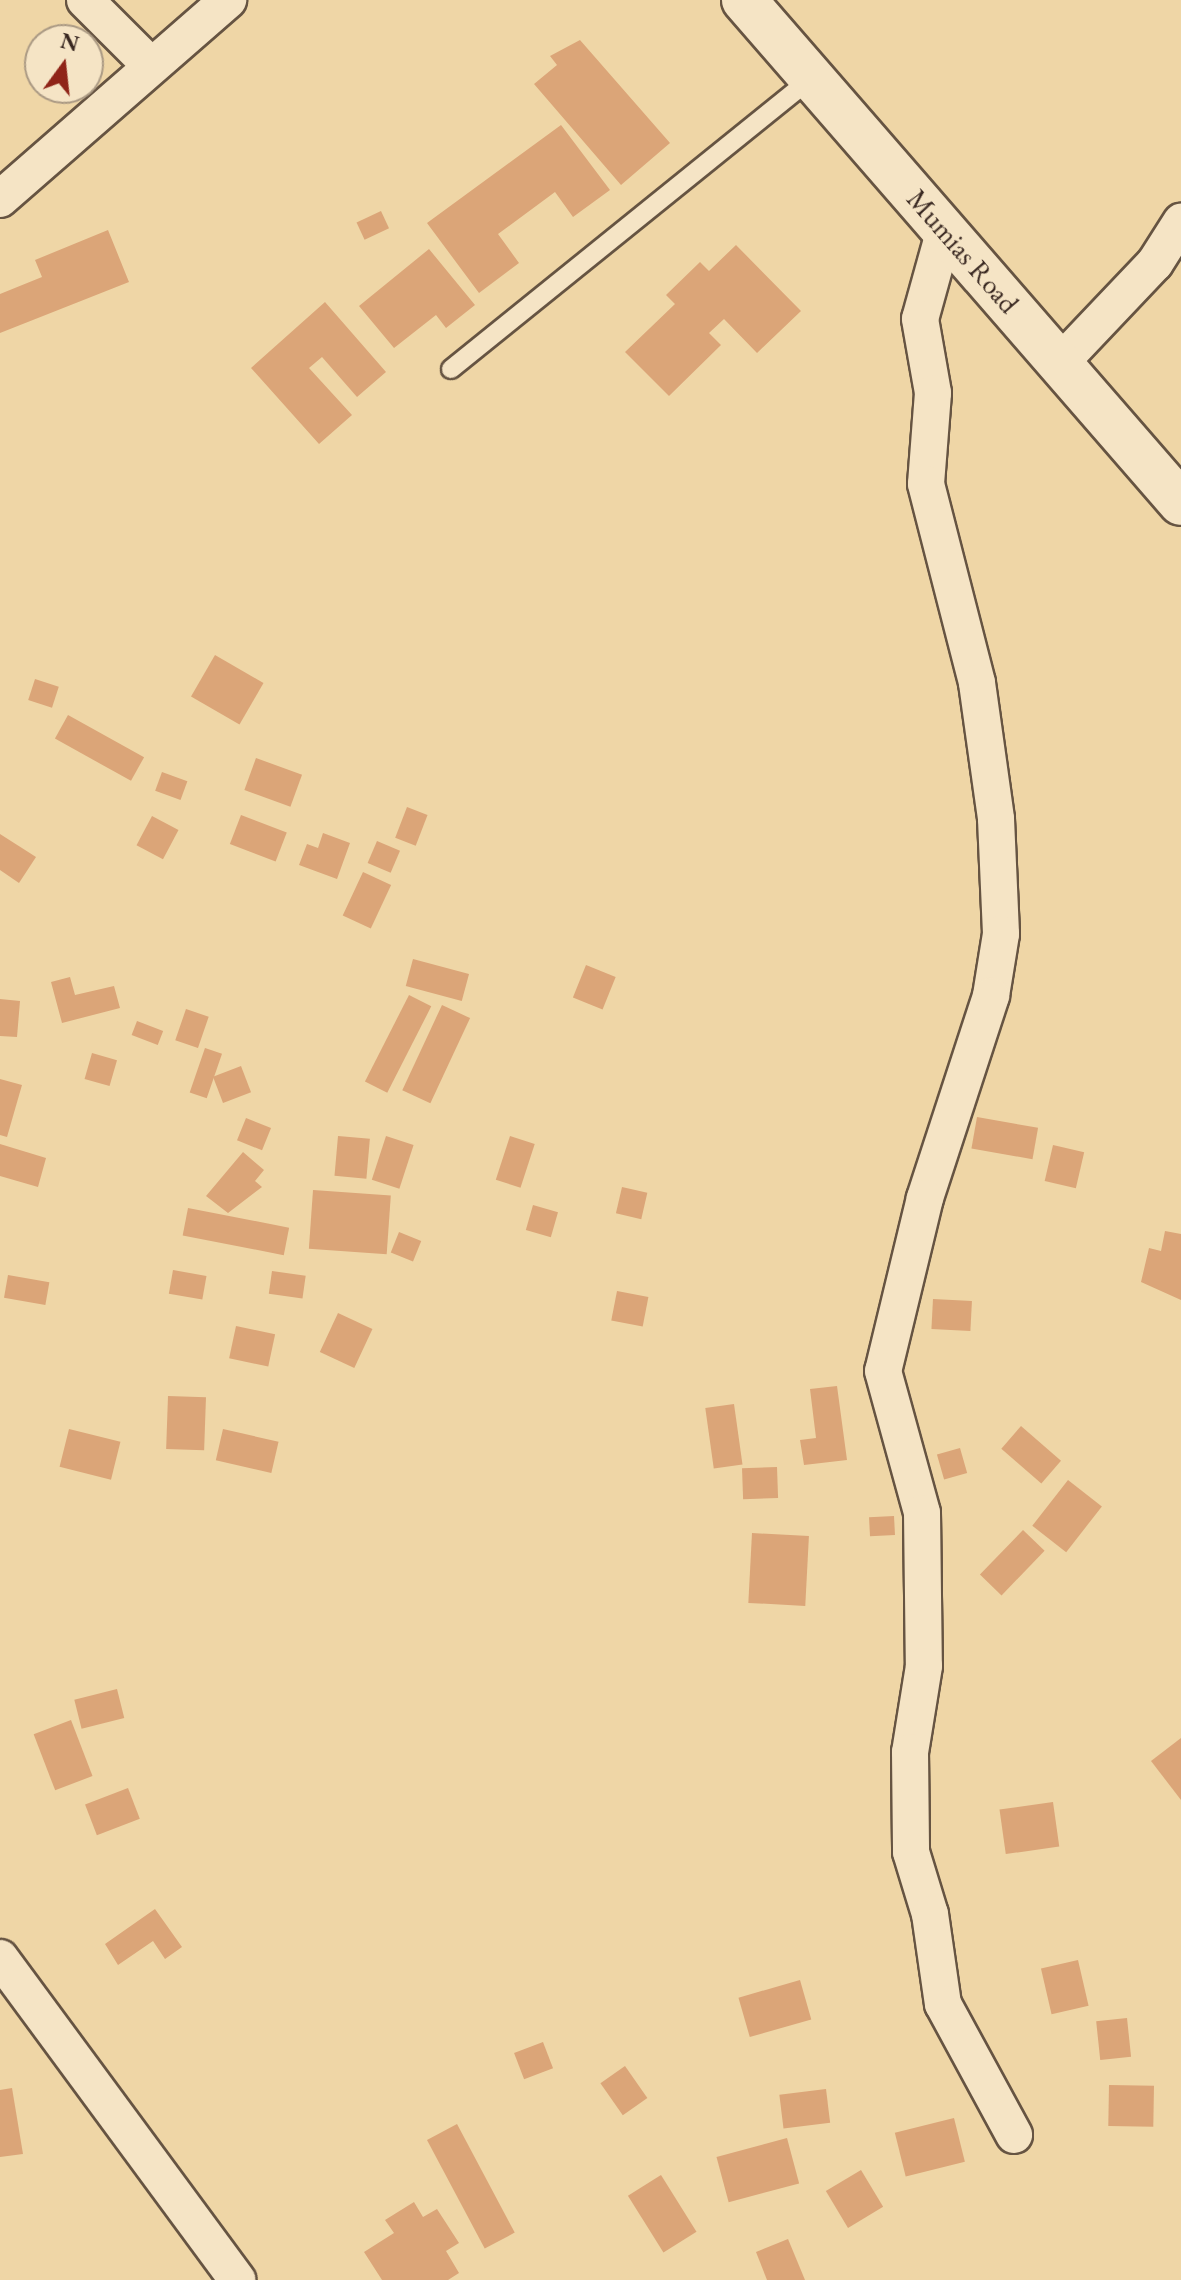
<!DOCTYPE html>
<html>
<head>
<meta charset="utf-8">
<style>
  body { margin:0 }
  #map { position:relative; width:1181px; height:2280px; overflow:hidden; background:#efd6a6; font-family:"EB Garamond",serif }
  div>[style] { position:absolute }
  .building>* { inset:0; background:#dba578; transform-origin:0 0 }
  .roads { filter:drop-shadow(2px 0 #665442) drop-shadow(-2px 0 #665442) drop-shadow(0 2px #665442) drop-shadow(0 -2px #665442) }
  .lane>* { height:18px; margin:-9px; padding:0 9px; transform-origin:9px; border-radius:9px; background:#f5e4c5 }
  .street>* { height:36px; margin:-18px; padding:0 18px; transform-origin:18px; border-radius:18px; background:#f5e4c5 }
  .secondary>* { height:44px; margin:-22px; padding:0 22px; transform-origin:22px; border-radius:22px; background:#f5e4c5 }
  span { translate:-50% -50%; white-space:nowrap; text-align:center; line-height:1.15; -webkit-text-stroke:6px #f5e4c5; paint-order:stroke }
  .street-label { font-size:28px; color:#392821 }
  .north { position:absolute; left:24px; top:24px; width:80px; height:80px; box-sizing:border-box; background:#f5e4c5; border:2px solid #aa9983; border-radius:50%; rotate:15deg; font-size:22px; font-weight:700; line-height:32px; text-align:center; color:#392821 }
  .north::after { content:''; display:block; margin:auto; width:28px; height:36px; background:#8f2418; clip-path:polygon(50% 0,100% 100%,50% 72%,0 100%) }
</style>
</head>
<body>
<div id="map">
  <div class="building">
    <i style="clip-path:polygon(580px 40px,670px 143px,621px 185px,534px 84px,557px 65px,550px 56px)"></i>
    <i style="clip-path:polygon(561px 125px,610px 190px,573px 217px,555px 192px,498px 234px,519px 263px,479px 293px,427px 223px)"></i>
    <i style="left:381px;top:211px;width:19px;height:27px;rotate:65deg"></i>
    <i style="clip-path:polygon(108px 230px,129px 282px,0 333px,0 294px,42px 277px,35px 260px)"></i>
    <i style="clip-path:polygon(736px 245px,801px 311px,757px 353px,724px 319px,709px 333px,721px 345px,669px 396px,625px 352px,675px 304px,666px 295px,700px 262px,709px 271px)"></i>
    <i style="clip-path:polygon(429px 249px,475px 305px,446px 328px,436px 315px,394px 348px,359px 306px)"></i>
    <i style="clip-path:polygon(325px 302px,386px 372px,357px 397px,322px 357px,309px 368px,352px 415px,319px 444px,251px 368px)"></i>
    <i style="left:215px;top:655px;width:56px;height:48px;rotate:30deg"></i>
    <i style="left:35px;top:679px;width:25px;height:22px;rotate:18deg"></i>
    <i style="left:68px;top:715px;width:87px;height:27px;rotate:29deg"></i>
    <i style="left:256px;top:758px;width:49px;height:34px;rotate:20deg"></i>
    <i style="left:162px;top:772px;width:27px;height:20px;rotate:20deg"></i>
    <i style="left:407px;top:807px;width:22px;height:33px;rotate:21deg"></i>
    <i style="left:241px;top:815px;width:49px;height:31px;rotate:21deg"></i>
    <i style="left:152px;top:816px;width:30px;height:33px;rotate:28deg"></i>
    <i style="clip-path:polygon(323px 833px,350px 843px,337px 879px,299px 865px,307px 844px,318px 848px)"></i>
    <i style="clip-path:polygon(0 834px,36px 857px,19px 883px,0 870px)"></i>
    <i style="left:377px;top:841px;width:25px;height:24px;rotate:23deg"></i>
    <i style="left:363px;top:872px;width:31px;height:48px;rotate:25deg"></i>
    <i style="left:413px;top:959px;width:58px;height:28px;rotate:15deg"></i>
    <i style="left:586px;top:965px;width:32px;height:35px;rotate:22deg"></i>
    <i style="clip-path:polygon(70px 977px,75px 995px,114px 986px,120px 1008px,62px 1023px,51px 982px)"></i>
    <i style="left:409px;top:995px;width:25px;height:97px;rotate:27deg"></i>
    <i style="clip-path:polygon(0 999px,20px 1001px,17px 1037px,0 1036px)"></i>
    <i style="left:442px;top:1005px;width:31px;height:94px;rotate:25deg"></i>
    <i style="left:186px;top:1009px;width:24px;height:33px;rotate:19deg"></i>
    <i style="left:137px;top:1021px;width:28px;height:15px;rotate:21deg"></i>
    <i style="left:205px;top:1048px;width:18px;height:47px;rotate:19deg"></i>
    <i style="left:92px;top:1053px;width:26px;height:27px;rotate:16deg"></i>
    <i style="left:241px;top:1066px;width:28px;height:30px;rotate:69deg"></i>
    <i style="clip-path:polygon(0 1079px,22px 1085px,7px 1137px,0 1135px)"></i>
    <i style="left:977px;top:1117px;width:62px;height:32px;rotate:10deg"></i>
    <i style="left:246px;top:1118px;width:27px;height:24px;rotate:22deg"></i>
    <i style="left:338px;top:1136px;width:32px;height:40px;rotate:5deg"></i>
    <i style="left:386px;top:1136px;width:29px;height:46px;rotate:18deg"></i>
    <i style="left:510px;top:1136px;width:26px;height:46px;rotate:18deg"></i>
    <i style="clip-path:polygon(0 1144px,46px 1158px,38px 1187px,0 1176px)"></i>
    <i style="left:1053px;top:1145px;width:32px;height:37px;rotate:13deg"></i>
    <i style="clip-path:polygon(243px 1152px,264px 1170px,255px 1181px,262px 1187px,228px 1213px,206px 1196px)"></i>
    <i style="left:622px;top:1187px;width:26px;height:27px;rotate:13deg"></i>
    <i style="left:313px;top:1190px;width:78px;height:59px;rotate:4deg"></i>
    <i style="left:533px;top:1205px;width:26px;height:26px;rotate:16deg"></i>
    <i style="left:188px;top:1208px;width:103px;height:28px;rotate:11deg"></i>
    <i style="clip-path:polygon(1165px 1231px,1181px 1234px,1181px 1300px,1141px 1282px,1149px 1248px,1161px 1251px)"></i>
    <i style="left:399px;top:1232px;width:24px;height:22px;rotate:22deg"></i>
    <i style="left:173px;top:1270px;width:34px;height:24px;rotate:10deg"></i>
    <i style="left:272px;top:1271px;width:34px;height:23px;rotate:8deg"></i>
    <i style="left:8px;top:1275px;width:42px;height:23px;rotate:10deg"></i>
    <i style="left:617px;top:1291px;width:32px;height:30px;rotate:11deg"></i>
    <i style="left:933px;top:1299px;width:39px;height:30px;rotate:3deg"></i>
    <i style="left:338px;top:1313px;width:38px;height:43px;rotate:25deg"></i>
    <i style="left:236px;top:1326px;width:40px;height:33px;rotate:12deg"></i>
    <i style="clip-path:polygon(837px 1386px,847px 1460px,804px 1465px,800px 1440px,816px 1438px,810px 1389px)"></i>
    <i style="left:168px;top:1396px;width:38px;height:53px;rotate:2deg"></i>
    <i style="left:734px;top:1404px;width:61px;height:29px;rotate:82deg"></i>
    <i style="left:1021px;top:1426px;width:53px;height:30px;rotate:41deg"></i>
    <i style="left:69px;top:1429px;width:53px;height:39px;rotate:14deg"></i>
    <i style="left:223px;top:1429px;width:57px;height:32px;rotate:13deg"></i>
    <i style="left:960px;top:1448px;width:26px;height:24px;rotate:74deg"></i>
    <i style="left:777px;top:1467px;width:31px;height:35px;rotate:88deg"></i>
    <i style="left:1068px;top:1480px;width:43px;height:58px;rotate:38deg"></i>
    <i style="left:894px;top:1516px;width:19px;height:25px;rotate:87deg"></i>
    <i style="left:1023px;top:1530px;width:30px;height:62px;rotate:44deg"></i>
    <i style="left:752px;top:1533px;width:57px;height:70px;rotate:3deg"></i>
    <i style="left:117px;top:1689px;width:30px;height:44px;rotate:76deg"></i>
    <i style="left:71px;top:1720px;width:60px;height:40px;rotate:69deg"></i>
    <i style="clip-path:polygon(1181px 1738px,1181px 1800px,1151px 1761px)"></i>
    <i style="left:128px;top:1788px;width:33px;height:46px;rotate:69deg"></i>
    <i style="left:1053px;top:1802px;width:45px;height:54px;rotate:82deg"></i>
    <i style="clip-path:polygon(155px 1909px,182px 1947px,165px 1959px,153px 1941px,118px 1965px,105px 1944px)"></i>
    <i style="left:1078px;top:1960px;width:47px;height:38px;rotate:77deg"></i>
    <i style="left:800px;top:1980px;width:41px;height:64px;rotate:74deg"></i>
    <i style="left:1127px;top:2018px;width:39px;height:31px;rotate:84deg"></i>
    <i style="left:543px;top:2042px;width:28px;height:31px;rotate:69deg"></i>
    <i style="left:625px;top:2066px;width:39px;height:30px;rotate:55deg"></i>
    <i style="left:1109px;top:2085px;width:45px;height:41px;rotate:1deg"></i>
    <i style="clip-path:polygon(12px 2088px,23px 2154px,0 2157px,0 2090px)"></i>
    <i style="left:826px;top:2089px;width:34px;height:47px;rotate:83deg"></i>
    <i style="left:954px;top:2118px;width:45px;height:61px;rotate:76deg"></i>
    <i style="left:457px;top:2124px;width:123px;height:34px;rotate:62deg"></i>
    <i style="left:787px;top:2138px;width:47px;height:73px;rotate:75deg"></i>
    <i style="left:861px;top:2170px;width:43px;height:41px;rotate:59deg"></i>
    <i style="left:661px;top:2175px;width:67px;height:39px;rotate:58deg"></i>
    <i style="clip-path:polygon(414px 2202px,423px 2217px,437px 2209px,459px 2243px,446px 2251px,459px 2273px,448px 2280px,382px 2280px,364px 2252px,394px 2233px,385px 2220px)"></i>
    <i style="clip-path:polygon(788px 2239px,805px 2280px,767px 2280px,756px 2252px)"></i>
  </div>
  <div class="roads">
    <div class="lane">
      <i style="left:451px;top:369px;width:464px;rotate:-38.9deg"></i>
    </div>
    <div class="street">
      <i style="left:85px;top:0;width:91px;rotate:45deg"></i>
      <i style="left:0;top:199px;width:303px;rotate:-41.1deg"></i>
      <i style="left:945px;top:229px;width:93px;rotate:105.5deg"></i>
      <i style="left:920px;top:319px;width:75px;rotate:80deg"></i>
      <i style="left:933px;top:393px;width:91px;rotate:94.4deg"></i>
      <i style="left:926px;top:484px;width:205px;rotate:75.6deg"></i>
      <i style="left:977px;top:683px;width:137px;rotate:82deg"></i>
      <i style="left:996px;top:819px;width:115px;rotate:87.5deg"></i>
      <i style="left:1001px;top:934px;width:63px;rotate:99.2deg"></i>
      <i style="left:991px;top:996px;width:213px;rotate:108.1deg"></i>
      <i style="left:925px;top:1198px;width:178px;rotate:103.6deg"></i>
      <i style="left:883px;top:1371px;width:147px;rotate:74.6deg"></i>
      <i style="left:922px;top:1513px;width:153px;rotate:89.3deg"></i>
      <i style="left:924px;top:1666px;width:87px;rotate:99.2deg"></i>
      <i style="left:910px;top:1752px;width:100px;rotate:89.4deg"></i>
      <i style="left:911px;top:1852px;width:65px;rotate:73deg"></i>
      <i style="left:930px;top:1914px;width:91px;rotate:81.8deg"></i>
      <i style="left:943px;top:2004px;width:149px;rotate:61.5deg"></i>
      <i style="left:1060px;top:363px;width:138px;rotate:-46.5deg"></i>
      <i style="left:1155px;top:263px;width:49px;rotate:-57.6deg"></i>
      <i style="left:0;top:1958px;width:400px;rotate:53.6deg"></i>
    </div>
    <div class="secondary">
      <i style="left:744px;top:0;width:666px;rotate:49.02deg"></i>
    </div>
  </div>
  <div class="street-label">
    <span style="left:963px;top:251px;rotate:49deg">Mumias Road</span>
  </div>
  <div class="north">N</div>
</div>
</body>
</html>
